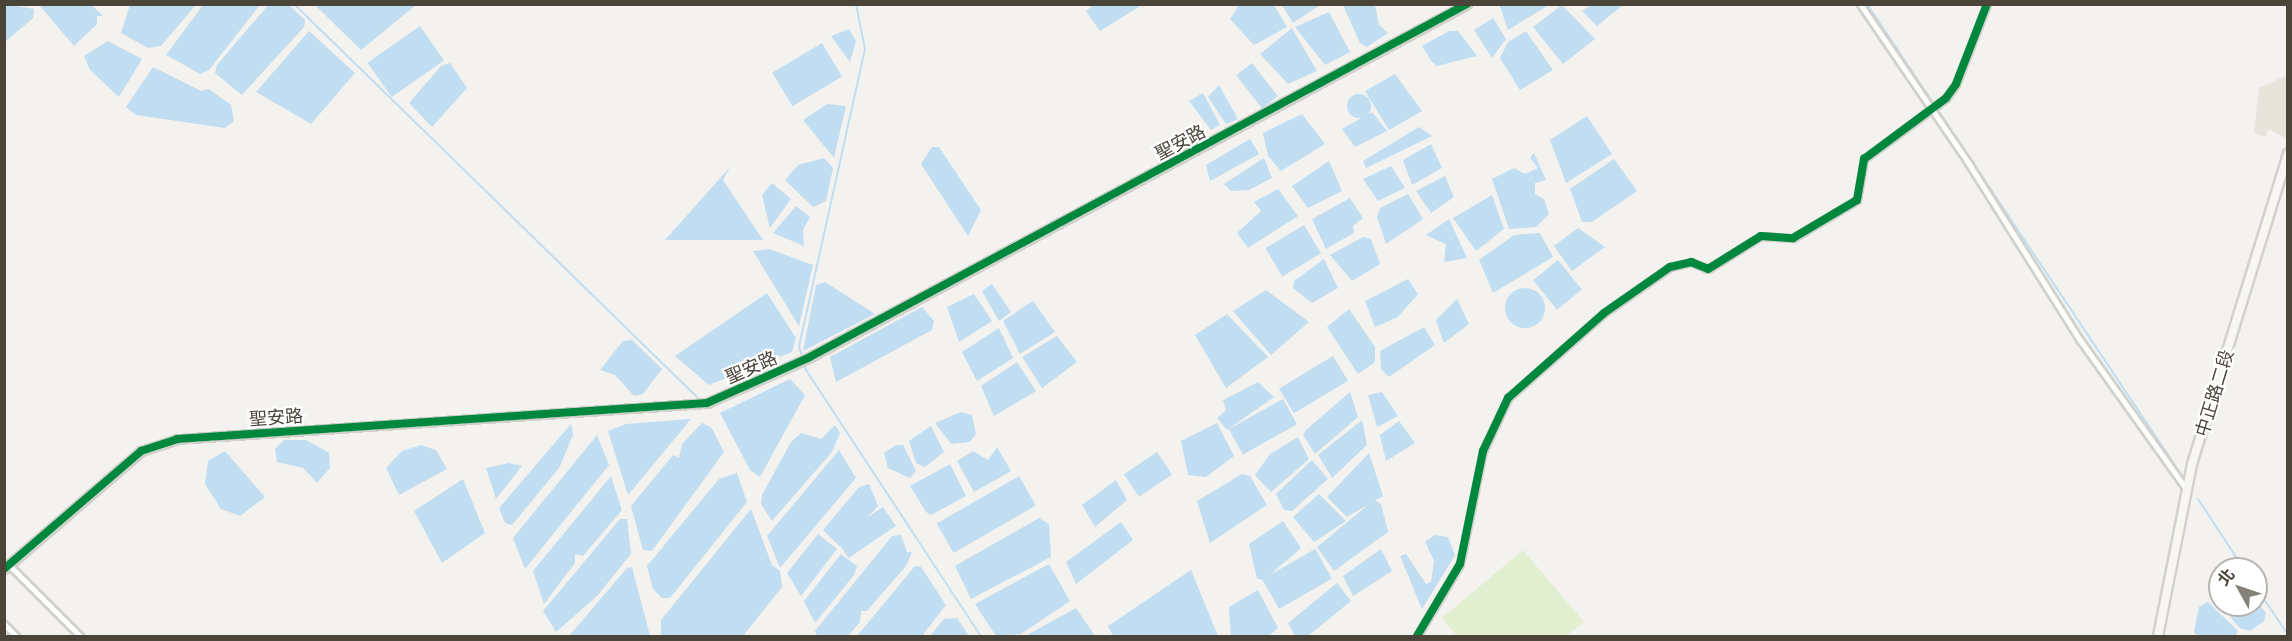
<!DOCTYPE html>
<html>
<head>
<meta charset="utf-8">
<style>
  body { margin:0 }
  #map { position:relative; width:2292px; height:641px; overflow:hidden; background:#f4f2ee; font-family:"Exo 2","Noto Sans TC",sans-serif }
  div>[style] { position:absolute }
  .residential>* { inset:0; background:#e7e4dc }
  .green>* { inset:0; background:#e1eecf }
  .water>* { inset:0; background:#c0ddf1; transform-origin:0 0 }
  .round { border-radius:50% }
  .stream>* { height:2px; margin:-1px; padding:0 1px; transform-origin:1px; border-radius:1px; background:#c0ddf1 }
  .roads { filter:drop-shadow(2px 0 #d2d0cb) drop-shadow(-2px 0 #d2d0cb) drop-shadow(0 2px #d2d0cb) drop-shadow(0 -2px #d2d0cb) }
  .minor>* { height:5px; margin:-2.5px; padding:0 2.5px; transform-origin:2.5px; border-radius:2.5px; background:#fdfdfc }
  .tertiary>* { height:7px; margin:-3.5px; padding:0 3.5px; transform-origin:3.5px; border-radius:3.5px; background:#fdfdfc }
  .secondary>* { height:8px; margin:-4px; padding:0 4px; transform-origin:4px; border-radius:4px; background:#f7f6f1 }
  .cycleway>* { height:8px; margin:-4px; padding:0 4px; transform-origin:4px; border-radius:4px; background:#00873e }
  span { translate:-50% -50%; white-space:nowrap; text-align:center; line-height:1.15; -webkit-text-stroke:4.5px #fff; paint-order:stroke }
  .street-label { font-size:18px; color:#4b4439 }
  .frame { position:absolute; inset:0; border:6px solid #4b4439; pointer-events:none }
  .north { position:absolute; left:2208px; top:557px; width:60px; height:60px; box-sizing:border-box; background:#fff; border:2px solid #b7b4b0; border-radius:50%; rotate:310deg; font-size:16px; font-weight:700; line-height:24px; text-align:center; color:#4b4439 }
  .north::after { content:''; display:block; margin:auto; width:21px; height:27px; background:#868178; clip-path:polygon(50% 0,100% 100%,50% 72%,0 100%) }
</style>
</head>
<body>
<div id="map">
  <div class="residential">
    <i style="clip-path:polygon(2287px 75px,2286px 138px,2269px 129px,2265px 137px,2254px 133px,2259px 88px)"></i>
  </div>
  <div class="green">
    <i style="clip-path:polygon(1523px 550px,1584px 622px,1566px 636px,1457px 636px,1442px 618px)"></i>
  </div>
  <div class="water">
    <i style="clip-path:polygon(5px 4px,34px 9px,33px 18px,5px 42px)"></i>
    <i style="clip-path:polygon(314px 4px,416px 4px,416px 5px,361px 50px)"></i>
    <i style="clip-path:polygon(1499px 4px,1549px 4px,1549px 5px,1508px 30px)"></i>
    <i style="clip-path:polygon(39px 5px,92px 5px,103px 16px,97px 16px,97px 24px,74px 46px)"></i>
    <i style="clip-path:polygon(130px 5px,130px 4px,196px 5px,161px 46px,148px 48px,121px 33px)"></i>
    <i style="clip-path:polygon(203px 5px,260px 5px,209px 70px,200px 74px,166px 55px)"></i>
    <i style="clip-path:polygon(268px 5px,289px 5px,305px 20px,304px 27px,242px 95px,215px 73px,217px 65px)"></i>
    <i style="clip-path:polygon(1094px 5px,1094px 4px,1142px 5px,1100px 31px,1086px 11px)"></i>
    <i style="clip-path:polygon(1239px 5px,1274px 5px,1287px 27px,1254px 45px,1230px 19px)"></i>
    <i style="clip-path:polygon(1282px 5px,1320px 5px,1293px 23px)"></i>
    <i style="clip-path:polygon(1343px 5px,1375px 5px,1379px 25px,1388px 33px,1367px 47px,1360px 43px)"></i>
    <i style="clip-path:polygon(1562px 5px,1595px 39px,1563px 64px,1533px 27px)"></i>
    <i style="clip-path:polygon(1591px 5px,1591px 4px,1623px 5px,1597px 26px,1582px 11px)"></i>
    <i style="clip-path:polygon(1329px 12px,1350px 52px,1325px 65px,1295px 27px)"></i>
    <i style="clip-path:polygon(1493px 18px,1506px 39px,1492px 58px,1474px 30px)"></i>
    <i style="left:420px;top:26px;width:42px;height:64px;rotate:55deg"></i>
    <i style="clip-path:polygon(1292px 28px,1317px 71px,1288px 84px,1260px 54px)"></i>
    <i style="clip-path:polygon(849px 29px,856px 41px,850px 62px,831px 36px)"></i>
    <i style="clip-path:polygon(309px 31px,355px 73px,311px 124px,256px 92px)"></i>
    <i style="clip-path:polygon(1449px 31px,1458px 31px,1477px 56px,1437px 66px,1432px 62px,1422px 46px)"></i>
    <i style="clip-path:polygon(1526px 31px,1553px 70px,1520px 90px,1500px 58px,1508px 42px)"></i>
    <i style="clip-path:polygon(108px 41px,142px 59px,119px 97px,90px 70px,84px 56px)"></i>
    <i style="left:822px;top:43px;width:39px;height:58px;rotate:59deg"></i>
    <i style="clip-path:polygon(450px 63px,467px 88px,432px 127px,409px 103px,441px 66px)"></i>
    <i style="left:1252px;top:63px;width:42px;height:20px;rotate:52deg"></i>
    <i style="clip-path:polygon(153px 67px,201px 91px,209px 89px,231px 105px,234px 121px,225px 128px,136px 115px,126px 107px)"></i>
    <i style="clip-path:polygon(1395px 74px,1422px 111px,1389px 130px,1365px 91px)"></i>
    <i style="clip-path:polygon(1219px 85px,1238px 119px,1226px 124px,1208px 97px)"></i>
    <i style="clip-path:polygon(1203px 93px,1220px 125px,1211px 130px,1189px 101px)"></i>
    <i class="round" style="left:1347px;top:94px;width:24px;height:24px"></i>
    <i style="clip-path:polygon(827px 104px,846px 106px,834px 158px,803px 120px)"></i>
    <i style="clip-path:polygon(1372px 112px,1387px 131px,1355px 147px,1342px 129px)"></i>
    <i style="clip-path:polygon(1302px 114px,1325px 144px,1281px 171px,1268px 156px,1263px 133px)"></i>
    <i style="clip-path:polygon(1587px 116px,1612px 154px,1566px 183px,1550px 140px)"></i>
    <i style="clip-path:polygon(1419px 127px,1432px 136px,1366px 168px,1363px 161px)"></i>
    <i style="clip-path:polygon(1250px 139px,1259px 154px,1210px 181px,1206px 165px)"></i>
    <i style="clip-path:polygon(1431px 144px,1442px 168px,1412px 185px,1403px 160px)"></i>
    <i style="clip-path:polygon(932px 147px,939px 147px,981px 210px,968px 236px,921px 164px)"></i>
    <i style="clip-path:polygon(1534px 153px,1546px 180px,1535px 183px,1535px 194px,1544px 199px,1549px 214px,1536px 227px,1509px 229px,1492px 179px,1514px 168px,1525px 174px,1538px 168px,1530px 158px)"></i>
    <i style="clip-path:polygon(824px 158px,833px 168px,826px 201px,813px 207px,785px 180px,798px 165px)"></i>
    <i style="clip-path:polygon(1264px 158px,1272px 178px,1249px 190px,1231px 191px,1224px 184px)"></i>
    <i style="clip-path:polygon(1614px 159px,1637px 191px,1592px 222px,1582px 222px,1570px 189px)"></i>
    <i style="clip-path:polygon(1329px 161px,1342px 191px,1308px 208px,1292px 186px)"></i>
    <i style="clip-path:polygon(1391px 166px,1405px 188px,1378px 201px,1363px 179px)"></i>
    <i style="clip-path:polygon(730px 167px,723px 180px,763px 240px,665px 240px)"></i>
    <i style="clip-path:polygon(1445px 176px,1454px 197px,1431px 213px,1416px 191px)"></i>
    <i style="clip-path:polygon(772px 183px,791px 199px,770px 228px,762px 195px)"></i>
    <i style="clip-path:polygon(1278px 189px,1298px 216px,1248px 248px,1237px 233px,1261px 211px,1254px 202px)"></i>
    <i style="clip-path:polygon(1408px 194px,1423px 219px,1386px 244px,1377px 217px,1380px 208px)"></i>
    <i style="clip-path:polygon(1492px 195px,1504px 229px,1476px 251px,1453px 218px)"></i>
    <i style="clip-path:polygon(1350px 198px,1363px 218px,1353px 226px,1354px 233px,1326px 249px,1312px 219px)"></i>
    <i style="clip-path:polygon(796px 206px,810px 217px,803px 230px,804px 246px,773px 233px)"></i>
    <i style="clip-path:polygon(1449px 219px,1467px 258px,1444px 262px,1446px 244px,1426px 235px)"></i>
    <i style="left:1304px;top:225px;width:33px;height:45px;rotate:59deg"></i>
    <i style="clip-path:polygon(1578px 228px,1605px 247px,1572px 271px,1554px 246px)"></i>
    <i style="clip-path:polygon(1540px 233px,1553px 257px,1493px 293px,1479px 260px,1514px 235px)"></i>
    <i style="clip-path:polygon(1363px 237px,1371px 239px,1380px 264px,1352px 281px,1330px 255px)"></i>
    <i style="clip-path:polygon(769px 249px,813px 265px,799px 326px,753px 251px)"></i>
    <i style="clip-path:polygon(1324px 259px,1338px 288px,1312px 303px,1293px 288px,1294px 281px)"></i>
    <i style="left:1558px;top:260px;width:38px;height:32px;rotate:51deg"></i>
    <i style="clip-path:polygon(1408px 279px,1418px 294px,1398px 317px,1375px 327px,1365px 301px)"></i>
    <i style="clip-path:polygon(825px 282px,875px 314px,803px 351px,816px 285px)"></i>
    <i style="clip-path:polygon(992px 284px,1011px 312px,999px 321px,982px 291px)"></i>
    <i class="round" style="left:1505px;top:288px;width:40px;height:40px"></i>
    <i style="clip-path:polygon(1266px 290px,1309px 322px,1271px 355px,1233px 311px)"></i>
    <i style="clip-path:polygon(767px 293px,796px 338px,792px 352px,709px 385px,675px 356px)"></i>
    <i style="clip-path:polygon(974px 294px,992px 321px,959px 342px,947px 307px)"></i>
    <i style="clip-path:polygon(1457px 299px,1469px 324px,1444px 343px,1436px 320px)"></i>
    <i style="clip-path:polygon(1033px 301px,1055px 332px,1020px 354px,1003px 321px)"></i>
    <i style="clip-path:polygon(922px 307px,934px 321px,932px 330px,836px 382px,830px 357px)"></i>
    <i style="clip-path:polygon(1349px 309px,1375px 347px,1375px 362px,1358px 374px,1327px 327px)"></i>
    <i style="clip-path:polygon(1227px 314px,1268px 357px,1226px 388px,1195px 335px)"></i>
    <i style="clip-path:polygon(1424px 327px,1435px 345px,1389px 377px,1381px 369px,1380px 351px)"></i>
    <i style="clip-path:polygon(999px 328px,1013px 358px,977px 381px,962px 352px)"></i>
    <i style="clip-path:polygon(1057px 336px,1077px 362px,1042px 388px,1022px 357px)"></i>
    <i style="clip-path:polygon(632px 340px,662px 369px,643px 394px,634px 396px,615px 375px,600px 370px,623px 341px)"></i>
    <i style="left:1333px;top:356px;width:29px;height:63px;rotate:59deg"></i>
    <i style="clip-path:polygon(1017px 362px,1036px 391px,994px 416px,981px 386px)"></i>
    <i style="clip-path:polygon(790px 379px,805px 395px,760px 477px,750px 470px,720px 413px)"></i>
    <i style="clip-path:polygon(1258px 382px,1274px 397px,1227px 430px,1217px 418px,1226px 410px,1223px 400px)"></i>
    <i style="clip-path:polygon(1350px 392px,1358px 417px,1315px 454px,1303px 435px,1306px 430px)"></i>
    <i style="clip-path:polygon(1382px 392px,1398px 416px,1377px 427px,1368px 395px)"></i>
    <i style="left:1283px;top:399px;width:29px;height:62px;rotate:61deg"></i>
    <i style="clip-path:polygon(961px 412px,972px 415px,976px 434px,970px 442px,951px 444px,935px 423px)"></i>
    <i style="clip-path:polygon(691px 419px,628px 495px,608px 431px,626px 424px)"></i>
    <i style="clip-path:polygon(1362px 420px,1367px 445px,1332px 478px,1318px 455px)"></i>
    <i style="clip-path:polygon(1399px 421px,1415px 443px,1386px 461px,1380px 435px)"></i>
    <i style="clip-path:polygon(702px 423px,711px 427px,724px 452px,652px 551px,643px 550px,631px 506px,673px 455px,679px 458px,682px 444px)"></i>
    <i style="clip-path:polygon(1217px 423px,1234px 456px,1206px 477px,1188px 475px,1181px 441px)"></i>
    <i style="clip-path:polygon(571px 424px,573px 435px,559px 468px,512px 525px,505px 523px,499px 508px)"></i>
    <i style="clip-path:polygon(835px 425px,840px 433px,832px 452px,772px 521px,761px 504px,762px 495px,791px 442px,801px 433px,821px 439px)"></i>
    <i style="clip-path:polygon(931px 426px,944px 452px,925px 467px,916px 463px,909px 441px)"></i>
    <i style="clip-path:polygon(597px 435px,609px 465px,525px 569px,513px 538px)"></i>
    <i style="clip-path:polygon(1298px 437px,1309px 459px,1271px 492px,1255px 475px,1270px 454px)"></i>
    <i style="clip-path:polygon(284px 440px,306px 440px,321px 448px,329px 453px,330px 468px,317px 483px,303px 468px,277px 462px,275px 449px)"></i>
    <i style="clip-path:polygon(421px 445px,436px 450px,447px 469px,399px 495px,386px 468px,402px 451px)"></i>
    <i style="clip-path:polygon(896px 445px,903px 445px,916px 471px,910px 478px,888px 468px,884px 453px)"></i>
    <i style="clip-path:polygon(997px 447px,1011px 471px,974px 492px,957px 461px,973px 451px,988px 460px)"></i>
    <i style="clip-path:polygon(839px 450px,856px 478px,780px 568px,767px 536px)"></i>
    <i style="clip-path:polygon(225px 451px,265px 497px,240px 516px,221px 509px,205px 484px,208px 461px)"></i>
    <i style="left:1157px;top:452px;width:27px;height:40px;rotate:56deg"></i>
    <i style="clip-path:polygon(1369px 453px,1383px 496px,1347px 517px,1327px 497px)"></i>
    <i style="clip-path:polygon(1312px 460px,1328px 479px,1292px 511px,1284px 510px,1276px 494px)"></i>
    <i style="clip-path:polygon(509px 463px,522px 466px,496px 499px,486px 468px)"></i>
    <i style="clip-path:polygon(950px 464px,966px 496px,931px 515px,926px 512px,910px 486px)"></i>
    <i style="clip-path:polygon(737px 473px,747px 502px,670px 598px,662px 598px,653px 589px,647px 566px,719px 479px)"></i>
    <i style="clip-path:polygon(1242px 474px,1250px 476px,1267px 505px,1210px 543px,1197px 501px)"></i>
    <i style="clip-path:polygon(611px 476px,622px 510px,583px 556px,575px 554px,575px 563px,544px 604px,533px 571px)"></i>
    <i style="left:1019px;top:476px;width:34px;height:95px;rotate:60deg"></i>
    <i style="clip-path:polygon(463px 479px,485px 533px,442px 563px,414px 511px)"></i>
    <i style="clip-path:polygon(1116px 480px,1127px 500px,1095px 527px,1082px 505px)"></i>
    <i style="clip-path:polygon(869px 484px,878px 506px,840px 547px,823px 530px,859px 487px)"></i>
    <i style="clip-path:polygon(1319px 494px,1346px 521px,1314px 542px,1293px 517px)"></i>
    <i style="clip-path:polygon(1374px 500px,1381px 504px,1388px 532px,1334px 571px,1317px 547px)"></i>
    <i style="left:883px;top:507px;width:23px;height:57px;rotate:56deg"></i>
    <i style="clip-path:polygon(751px 509px,772px 565px,780px 571px,782px 587px,743px 636px,661px 636px,661px 620px)"></i>
    <i style="clip-path:polygon(1039px 518px,1049px 524px,1051px 557px,971px 599px,955px 566px)"></i>
    <i style="clip-path:polygon(620px 519px,627px 519px,631px 554px,597px 596px,556px 632px,543px 611px)"></i>
    <i style="clip-path:polygon(1283px 521px,1301px 548px,1264px 580px,1257px 579px,1249px 544px)"></i>
    <i style="clip-path:polygon(1121px 522px,1133px 540px,1076px 584px,1066px 562px)"></i>
    <i style="clip-path:polygon(818px 534px,837px 549px,801px 596px,787px 573px)"></i>
    <i style="clip-path:polygon(901px 535px,907px 552px,912px 552px,906px 566px,867px 611px,861px 611px,860px 622px,848px 636px,817px 636px,815px 631px,892px 536px)"></i>
    <i style="clip-path:polygon(1435px 535px,1448px 537px,1455px 555px,1422px 609px,1400px 556px,1406px 554px,1426px 584px,1431px 582px,1434px 561px,1425px 542px)"></i>
    <i style="left:1315px;top:549px;width:34px;height:61px;rotate:60deg"></i>
    <i style="clip-path:polygon(1381px 549px,1392px 571px,1353px 596px,1343px 576px)"></i>
    <i style="clip-path:polygon(841px 554px,857px 566px,854px 575px,815px 623px,804px 601px)"></i>
    <i style="clip-path:polygon(1049px 564px,1070px 601px,1021px 634px,996px 636px,975px 604px)"></i>
    <i style="clip-path:polygon(915px 566px,921px 567px,946px 605px,922px 636px,857px 636px)"></i>
    <i style="clip-path:polygon(632px 567px,650px 636px,569px 636px,627px 568px)"></i>
    <i style="clip-path:polygon(1191px 570px,1218px 636px,1113px 636px,1108px 626px)"></i>
    <i style="clip-path:polygon(1337px 583px,1351px 601px,1308px 636px,1295px 636px,1288px 623px)"></i>
    <i style="clip-path:polygon(1258px 590px,1278px 628px,1269px 636px,1231px 636px,1229px 607px)"></i>
    <i style="clip-path:polygon(2220px 593px,2220px 605px,2256px 605px,2256px 600px,2266px 613px,2264px 621px,2250px 631px,2240px 628px,2214px 598px)"></i>
    <i style="clip-path:polygon(2208px 602px,2238px 631px,2235px 636px,2198px 636px,2194px 632px,2199px 607px)"></i>
    <i style="clip-path:polygon(1076px 608px,1095px 636px,1025px 636px)"></i>
    <i style="clip-path:polygon(957px 618px,969px 636px,930px 636px,944px 619px)"></i>
  </div>
  <div class="stream">
    <i style="left:294px;top:4px;width:566px;rotate:44.28deg"></i>
    <i style="left:856px;top:4px;width:46px;rotate:78.7deg"></i>
    <i style="left:865px;top:49px;width:304px;rotate:102.5deg"></i>
    <i style="left:799px;top:346px;width:25px;rotate:74deg"></i>
    <i style="left:806px;top:370px;width:318px;rotate:56.7deg"></i>
    <i style="left:1867px;top:4px;width:564px;rotate:56.28deg"></i>
    <i style="left:2198px;top:499px;width:84px;rotate:56.7deg"></i>
    <i style="left:2256px;top:587px;width:58px;rotate:56.3deg"></i>
  </div>
  <div class="roads">
    <div class="minor">
      <i style="left:1860px;top:4px;width:194px;rotate:55.7deg"></i>
      <i style="left:1969px;top:164px;width:208px;rotate:57.8deg"></i>
      <i style="left:2080px;top:340px;width:184px;rotate:54.5deg"></i>
      <i style="left:10px;top:566px;width:99px;rotate:45deg"></i>
      <i style="left:4px;top:624px;width:17px;rotate:45deg"></i>
      <i style="left:1417px;top:636px;width:84px;rotate:-59.2deg"></i>
      <i style="left:1460px;top:564px;width:115px;rotate:-78.5deg"></i>
      <i style="left:1483px;top:451px;width:59px;rotate:-64.7deg"></i>
      <i style="left:1508px;top:398px;width:128px;rotate:-41.5deg"></i>
      <i style="left:1604px;top:313px;width:80px;rotate:-34.9deg"></i>
      <i style="left:1670px;top:267px;width:22px;rotate:-13deg"></i>
      <i style="left:1691px;top:262px;width:18px;rotate:22deg"></i>
      <i style="left:1708px;top:269px;width:62px;rotate:-31.9deg"></i>
      <i style="left:1761px;top:236px;width:32px;rotate:4deg"></i>
      <i style="left:1793px;top:238px;width:74px;rotate:-30.7deg"></i>
      <i style="left:1857px;top:200px;width:42px;rotate:-80.3deg"></i>
      <i style="left:1864px;top:159px;width:102px;rotate:-36.6deg"></i>
      <i style="left:1946px;top:98px;width:17px;rotate:-54deg"></i>
      <i style="left:1956px;top:84px;width:86px;rotate:-68.8deg"></i>
    </div>
    <div class="tertiary">
      <i style="left:4px;top:569px;width:181px;rotate:-40.7deg"></i>
      <i style="left:141px;top:451px;width:38px;rotate:-18deg"></i>
      <i style="left:177px;top:439px;width:531px;rotate:-3.89deg"></i>
      <i style="left:707px;top:403px;width:111px;rotate:-24deg"></i>
      <i style="left:808px;top:358px;width:748px;rotate:-28.24deg"></i>
    </div>
    <div class="secondary">
      <i style="left:2158px;top:636px;width:175px;rotate:-78.8deg"></i>
      <i style="left:2192px;top:464px;width:325px;rotate:-72.8deg"></i>
    </div>
  </div>
  <div class="cycleway">
    <i style="left:4px;top:569px;width:181px;rotate:-40.7deg"></i>
    <i style="left:141px;top:451px;width:38px;rotate:-18deg"></i>
    <i style="left:177px;top:439px;width:531px;rotate:-3.89deg"></i>
    <i style="left:707px;top:403px;width:111px;rotate:-24deg"></i>
    <i style="left:808px;top:358px;width:748px;rotate:-28.24deg"></i>
    <i style="left:1417px;top:636px;width:84px;rotate:-59.2deg"></i>
    <i style="left:1460px;top:564px;width:115px;rotate:-78.5deg"></i>
    <i style="left:1483px;top:451px;width:59px;rotate:-64.7deg"></i>
    <i style="left:1508px;top:398px;width:128px;rotate:-41.5deg"></i>
    <i style="left:1604px;top:313px;width:80px;rotate:-34.9deg"></i>
    <i style="left:1670px;top:267px;width:22px;rotate:-13deg"></i>
    <i style="left:1691px;top:262px;width:18px;rotate:22deg"></i>
    <i style="left:1708px;top:269px;width:62px;rotate:-31.9deg"></i>
    <i style="left:1761px;top:236px;width:32px;rotate:4deg"></i>
    <i style="left:1793px;top:238px;width:74px;rotate:-30.7deg"></i>
    <i style="left:1857px;top:200px;width:42px;rotate:-80.3deg"></i>
    <i style="left:1864px;top:159px;width:102px;rotate:-36.6deg"></i>
    <i style="left:1946px;top:98px;width:17px;rotate:-54deg"></i>
    <i style="left:1956px;top:84px;width:86px;rotate:-68.8deg"></i>
  </div>
  <div class="street-label">
    <span style="left:1180px;top:142px;rotate:-28deg">聖安路</span>
    <span style="left:751px;top:367px;rotate:-24deg">聖安路</span>
    <span style="left:2214px;top:393px;rotate:-73deg">中正路二段</span>
    <span style="left:276px;top:417px;rotate:-4deg">聖安路</span>
  </div>
  <div class="frame"></div>
  <div class="north">北</div>
</div>
</body>
</html>
